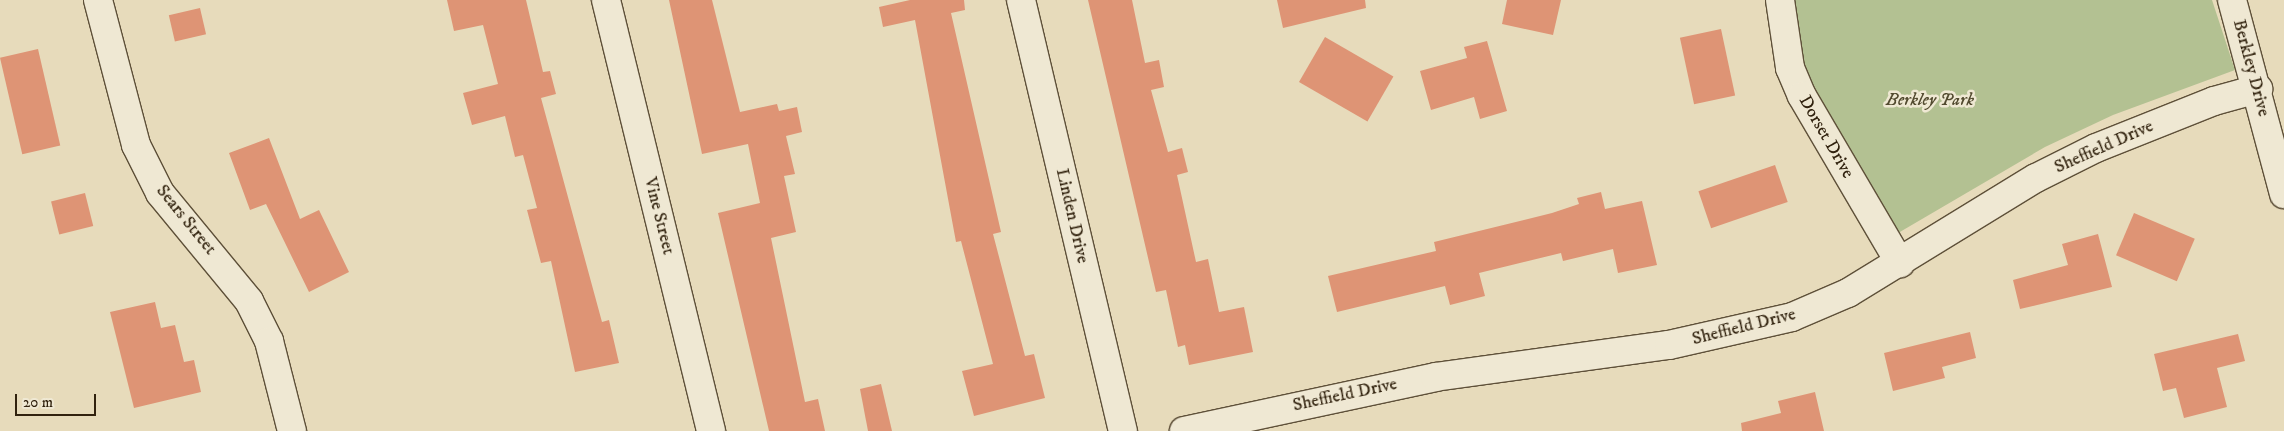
<!DOCTYPE html>
<html>
<head>
<meta charset="utf-8">
<style>
  body { margin:0 }
  #map { position:relative; width:2284px; height:431px; overflow:hidden; background:#e7dbbb; font-family:"IM FELL DW Pica",serif }
  div>[style] { position:absolute }
  .green>* { inset:0; background:#b3c192 }
  .building>* { inset:0; background:#de9475; transform-origin:0 0 }
  .roads { filter:drop-shadow(1px 0 #5e5039) drop-shadow(-1px 0 #5e5039) drop-shadow(0 1px #5e5039) drop-shadow(0 -1px #5e5039) }
  .minor>* { height:28px; margin:-14px; padding:0 14px; transform-origin:14px; border-radius:14px; background:#efe8d3 }
  span { translate:-50% -50%; white-space:nowrap; text-align:center; line-height:1.15; -webkit-text-stroke:5px #efe8d3; paint-order:stroke }
  .street-label { font-size:18px; color:#31220e }
  .park-label { font-size:18px; color:#524a2f; font-style:italic }
  .scale { position:absolute; left:15px; top:394px; width:81px; height:22px; box-sizing:border-box; border:2px solid #31220e; border-top:0; padding-left:6px; font-size:15px; line-height:18px; white-space:nowrap; color:#31220e; -webkit-text-stroke:4px #efe8d3; paint-order:stroke }
</style>
</head>
<body>
<div id="map">
  <div class="green">
    <i style="clip-path:polygon(1792px 0,2212px 0,2235px 70px,2113px 115px,2045px 147px,1893px 236px,1814px 96px,1803px 63px)"></i>
  </div>
  <div class="building">
    <i style="clip-path:polygon(447px 0,526px 0,543px 72px,550px 71px,556px 94px,541px 98px,602px 322px,609px 320px,619px 363px,575px 372px,551px 261px,541px 263px,527px 210px,537px 208px,523px 155px,515px 157px,505px 116px,472px 125px,463px 93px,498px 84px,483px 25px,454px 31px)"></i>
    <i style="clip-path:polygon(669px 0,712px 0,740px 112px,777px 104px,779px 111px,797px 107px,802px 132px,786px 136px,795px 174px,784px 176px,796px 232px,771px 238px,805px 402px,818px 399px,825px 431px,769px 431px,718px 213px,760px 203px,748px 144px,702px 154px)"></i>
    <i style="clip-path:polygon(910px 0,964px 0,965px 10px,951px 13px,1001px 232px,993px 234px,1025px 356px,1034px 354px,1045px 398px,974px 416px,962px 371px,993px 364px,961px 241px,956px 242px,915px 20px,883px 27px,879px 7px)"></i>
    <i style="clip-path:polygon(1088px 0,1132px 0,1145px 63px,1159px 60px,1164px 87px,1151px 90px,1168px 152px,1182px 148px,1188px 172px,1177px 175px,1196px 262px,1208px 259px,1219px 312px,1244px 307px,1253px 352px,1189px 365px,1185px 345px,1178px 347px,1166px 290px,1156px 292px)"></i>
    <i style="clip-path:polygon(1277px 0,1365px 0,1366px 8px,1283px 28px)"></i>
    <i style="clip-path:polygon(1507px 0,1561px 0,1553px 35px,1502px 24px)"></i>
    <i style="left:200px;top:8px;width:27px;height:32px;rotate:77deg"></i>
    <i style="left:1721px;top:29px;width:68px;height:42px;rotate:78deg"></i>
    <i style="left:1325px;top:37px;width:79px;height:52px;rotate:30deg"></i>
    <i style="clip-path:polygon(1487px 41px,1507px 111px,1480px 119px,1474px 97px,1431px 110px,1420px 71px,1467px 58px,1464px 47px)"></i>
    <i style="left:38px;top:49px;width:99px;height:39px;rotate:77deg"></i>
    <i style="clip-path:polygon(269px 138px,300px 219px,319px 210px,349px 272px,309px 292px,266px 204px,250px 210px,229px 153px)"></i>
    <i style="left:1775px;top:165px;width:39px;height:81px;rotate:71deg"></i>
    <i style="clip-path:polygon(1601px 192px,1605px 209px,1642px 201px,1657px 265px,1618px 273px,1613px 249px,1563px 261px,1561px 253px,1479px 273px,1485px 296px,1450px 305px,1445px 286px,1337px 312px,1328px 276px,1436px 251px,1434px 242px,1552px 213px,1579px 204px,1577px 198px)"></i>
    <i style="left:85px;top:193px;width:34px;height:35px;rotate:76deg"></i>
    <i style="left:2134px;top:213px;width:66px;height:46px;rotate:23deg"></i>
    <i style="clip-path:polygon(2098px 234px,2112px 287px,2020px 309px,2013px 280px,2068px 265px,2062px 244px)"></i>
    <i style="clip-path:polygon(155px 302px,161px 328px,175px 325px,184px 362px,194px 360px,201px 392px,134px 408px,110px 312px)"></i>
    <i style="clip-path:polygon(1970px 332px,1976px 358px,1942px 367px,1945px 378px,1893px 391px,1884px 353px)"></i>
    <i style="clip-path:polygon(2238px 334px,2245px 361px,2217px 368px,2227px 407px,2184px 418px,2176px 388px,2163px 391px,2154px 354px)"></i>
    <i style="clip-path:polygon(881px 384px,892px 431px,868px 431px,860px 389px)"></i>
    <i style="clip-path:polygon(1815px 392px,1824px 431px,1742px 431px,1741px 423px,1781px 413px,1778px 401px)"></i>
  </div>
  <div class="roads">
    <div class="minor">
      <i style="left:98px;top:0;width:150px;rotate:75.3deg"></i>
      <i style="left:136px;top:145px;width:54px;rotate:63.4deg"></i>
      <i style="left:160px;top:193px;width:140px;rotate:50.5deg"></i>
      <i style="left:249px;top:301px;width:45px;rotate:63.4deg"></i>
      <i style="left:269px;top:341px;width:93px;rotate:75.7deg"></i>
      <i style="left:606px;top:0;width:444px;rotate:76.3deg"></i>
      <i style="left:1021px;top:0;width:443px;rotate:76.7deg"></i>
      <i style="left:1780px;top:0;width:69px;rotate:81.6deg"></i>
      <i style="left:1790px;top:68px;width:30px;rotate:67deg"></i>
      <i style="left:1802px;top:96px;width:194px;rotate:59.6deg"></i>
      <i style="left:2232px;top:0;width:201px;rotate:75deg"></i>
      <i style="left:1184px;top:431px;width:257px;rotate:-12.1deg"></i>
      <i style="left:1435px;top:377px;width:236px;rotate:-7.8deg"></i>
      <i style="left:1669px;top:345px;width:126px;rotate:-12.8deg"></i>
      <i style="left:1792px;top:317px;width:61px;rotate:-23.2deg"></i>
      <i style="left:1848px;top:293px;width:220px;rotate:-31.5deg"></i>
      <i style="left:2036px;top:178px;width:67px;rotate:-26.6deg"></i>
      <i style="left:2096px;top:148px;width:127px;rotate:-21.7deg"></i>
      <i style="left:2214px;top:101px;width:46px;rotate:-15.3deg"></i>
    </div>
  </div>
  <div class="street-label">
    <span style="left:2251px;top:68px;rotate:75deg">Berkley Drive</span>
    <span style="left:1826px;top:137px;rotate:60deg">Dorset Drive</span>
    <span style="left:2104px;top:147px;rotate:-24deg">Sheffield Drive</span>
    <span style="left:659px;top:216px;rotate:76deg">Vine Street</span>
    <span style="left:1072px;top:216px;rotate:77deg">Linden Drive</span>
    <span style="left:186px;top:220px;rotate:51deg">Sears Street</span>
    <span style="left:1744px;top:327px;rotate:-14deg">Sheffield Drive</span>
    <span style="left:1345px;top:395px;rotate:-12deg">Sheffield Drive</span>
  </div>
  <div class="park-label">
    <span style="left:1930px;top:100px">Berkley Park</span>
  </div>
  <div class="scale">20 m</div>
</div>
</body>
</html>
